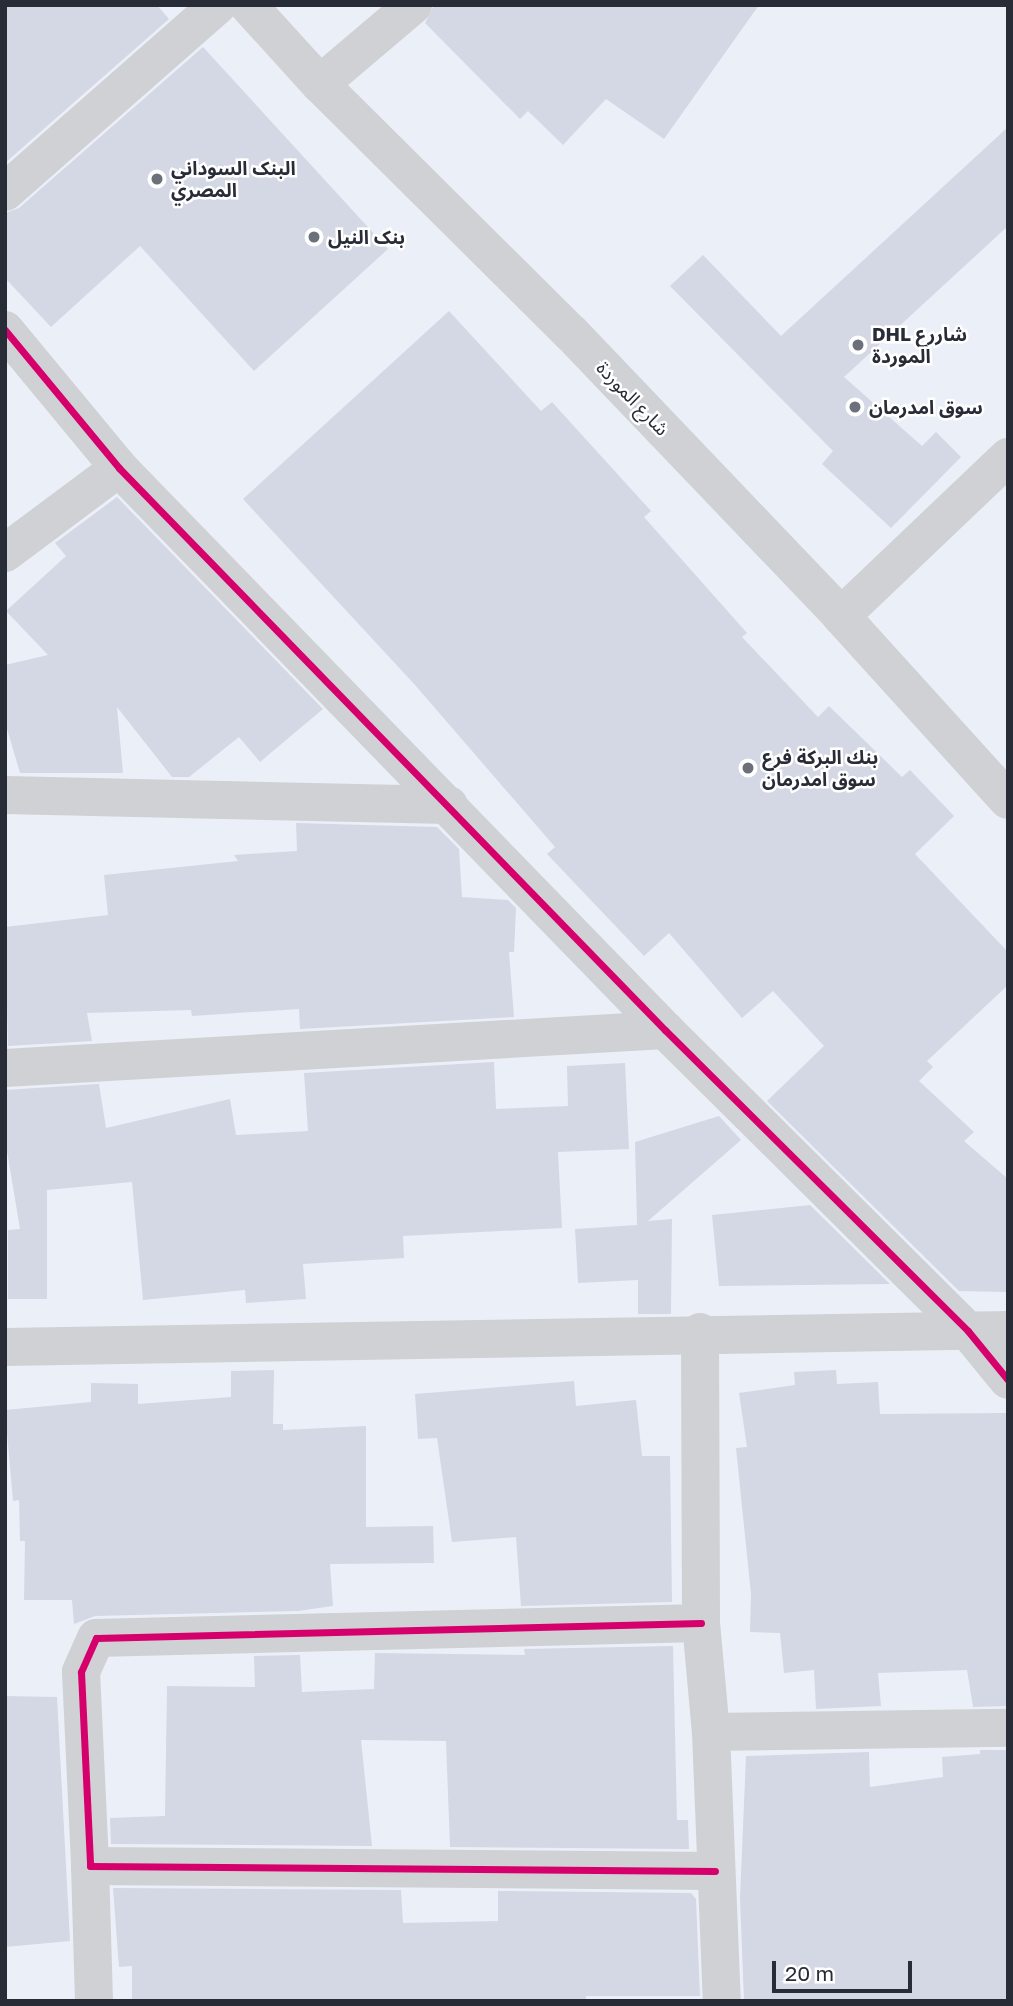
<!DOCTYPE html>
<html>
<head>
<meta charset="utf-8">
<style>
  body { margin:0 }
  #map { position:relative; width:1013px; height:2006px; overflow:hidden; background:#ebeff8; font-family:"Golos Text","Noto Sans Arabic",sans-serif }
  div>[style] { position:absolute }
  .building>* { inset:0; background:#d3d8e4 }
  .minor>* { height:38px; margin:-19px; padding:0 19px; transform-origin:19px; border-radius:19px; background:#cfd1d4 }
  .cycleway>* { height:7px; margin:-3.5px; padding:0 3.5px; transform-origin:3.5px; border-radius:3.5px; background:#d6006c }
  .dots>* { width:19px; height:19px; translate:-50% -50%; box-sizing:border-box; border:4px solid #fff; border-radius:50% }
  span { translate:-50% -50%; white-space:nowrap; text-align:center; line-height:1.15; -webkit-text-stroke:5px #fff; paint-order:stroke }
  .poi-label { font-size:19px; color:#282c37; font-weight:700 }
  .left { translate:0 -50%; text-align:left }
  .street-label { font-size:19px; color:#282c37 }
  .frame { position:absolute; inset:0; border:7px solid #282c37; pointer-events:none }
  .scale { position:absolute; left:772px; top:1961px; width:140px; height:32px; box-sizing:border-box; border:4px solid #282c37; border-top:0; padding-left:9px; font-size:21px; line-height:24px; white-space:nowrap; color:#282c37; -webkit-text-stroke:5px #fff; paint-order:stroke }
</style>
</head>
<body>
<div id="map">
  <div class="building">
    <i style="clip-path:polygon(5px 5px,157px 5px,169px 19px,5px 163px)"></i>
    <i style="clip-path:polygon(434px 5px,759px 5px,664px 139px,606px 99px,563px 145px,528px 111px,520px 119px,425px 23px)"></i>
    <i style="clip-path:polygon(203px 47px,388px 249px,254px 371px,140px 246px,51px 327px,5px 278px,5px 213px,19px 208px)"></i>
    <i style="clip-path:polygon(1008px 127px,1008px 226px,844px 377px,922px 446px,936px 432px,961px 457px,891px 528px,822px 464px,833px 451px,670px 286px,703px 255px,781px 336px)"></i>
    <i style="clip-path:polygon(449px 311px,541px 411px,552px 402px,651px 511px,644px 517px,747px 633px,742px 637px,818px 717px,829px 706px,902px 777px,910px 770px,954px 816px,915px 854px,1008px 952px,1008px 985px,927px 1061px,933px 1067px,919px 1081px,974px 1132px,964px 1141px,1008px 1179px,1008px 1292px,959px 1291px,767px 1101px,824px 1046px,773px 991px,742px 1018px,669px 933px,644px 956px,547px 854px,555px 847px,415px 685px,243px 499px)"></i>
    <i style="clip-path:polygon(117px 497px,323px 709px,260px 762px,239px 737px,189px 777px,172px 777px,117px 707px,123px 773px,20px 773px,5px 722px,5px 665px,48px 655px,6px 611px,66px 556px,55px 543px)"></i>
    <i style="clip-path:polygon(296px 823px,437px 827px,459px 849px,462px 897px,508px 900px,516px 908px,514px 952px,509px 952px,514px 1017px,300px 1029px,299px 1009px,192px 1016px,191px 1010px,87px 1013px,92px 1041px,8px 1046px,5px 927px,108px 915px,104px 875px,238px 861px,234px 855px,297px 851px)"></i>
    <i style="clip-path:polygon(494px 1062px,496px 1109px,568px 1106px,567px 1066px,625px 1063px,629px 1149px,558px 1152px,562px 1228px,403px 1236px,404px 1258px,303px 1264px,306px 1299px,246px 1303px,245px 1290px,143px 1300px,132px 1182px,47px 1190px,47px 1299px,8px 1299px,8px 1230px,20px 1229px,5px 1139px,5px 1090px,99px 1084px,106px 1128px,230px 1099px,236px 1135px,308px 1131px,304px 1073px)"></i>
    <i style="clip-path:polygon(719px 1116px,741px 1140px,648px 1221px,672px 1219px,671px 1314px,638px 1314px,638px 1280px,578px 1283px,575px 1229px,637px 1225px,635px 1142px)"></i>
    <i style="clip-path:polygon(810px 1205px,890px 1284px,719px 1286px,712px 1215px)"></i>
    <i style="clip-path:polygon(274px 1370px,273px 1424px,283px 1424px,283px 1430px,366px 1426px,366px 1527px,433px 1526px,434px 1563px,330px 1564px,333px 1606px,298px 1611px,95px 1616px,74px 1624px,72px 1600px,24px 1600px,25px 1541px,20px 1541px,19px 1500px,13px 1501px,5px 1410px,91px 1402px,91px 1383px,138px 1384px,138px 1404px,231px 1397px,231px 1371px)"></i>
    <i style="clip-path:polygon(836px 1370px,837px 1384px,878px 1382px,880px 1414px,1008px 1413px,1008px 1706px,973px 1707px,967px 1670px,878px 1673px,881px 1706px,816px 1709px,814px 1670px,784px 1673px,780px 1633px,750px 1632px,751px 1594px,736px 1448px,747px 1447px,739px 1393px,795px 1385px,794px 1372px)"></i>
    <i style="clip-path:polygon(574px 1381px,576px 1406px,636px 1400px,642px 1456px,670px 1456px,672px 1602px,521px 1606px,516px 1537px,452px 1542px,437px 1438px,418px 1439px,415px 1394px)"></i>
    <i style="clip-path:polygon(673px 1646px,677px 1820px,688px 1820px,689px 1849px,450px 1847px,446px 1741px,361px 1740px,372px 1846px,111px 1844px,110px 1818px,165px 1816px,167px 1686px,255px 1687px,254px 1656px,300px 1655px,302px 1692px,374px 1689px,375px 1653px,525px 1655px,524px 1649px)"></i>
    <i style="clip-path:polygon(5px 1696px,57px 1697px,70px 1941px,5px 1947px)"></i>
    <i style="clip-path:polygon(980px 1750px,1008px 1750px,1008px 2001px,744px 2001px,740px 1898px,746px 1756px,869px 1752px,870px 1787px,943px 1777px,942px 1757px,980px 1754px)"></i>
    <i style="clip-path:polygon(113px 1888px,401px 1890px,403px 1923px,498px 1921px,498px 1891px,691px 1893px,696px 1899px,700px 1996px,586px 1996px,586px 2001px,132px 2001px,132px 1966px,119px 1967px)"></i>
  </div>
  <div class="minor">
    <i style="left:248px;top:5px;width:107px;rotate:47.7deg"></i>
    <i style="left:320px;top:84px;width:354px;rotate:44.8deg"></i>
    <i style="left:571px;top:333px;width:391px;rotate:46.3deg"></i>
    <i style="left:841px;top:616px;width:248px;rotate:47.8deg"></i>
    <i style="left:320px;top:84px;width:122px;rotate:-40.3deg"></i>
    <i style="left:5px;top:192px;width:283px;rotate:-41.3deg"></i>
    <i style="left:5px;top:330px;width:179px;rotate:50.4deg"></i>
    <i style="left:119px;top:468px;width:784px;rotate:45.83deg"></i>
    <i style="left:665px;top:1030px;width:427px;rotate:44.8deg"></i>
    <i style="left:968px;top:1331px;width:63px;rotate:50.8deg"></i>
    <i style="left:5px;top:553px;width:142px;rotate:-36.7deg"></i>
    <i style="left:841px;top:616px;width:231px;rotate:-43.6deg"></i>
    <i style="left:5px;top:795px;width:444px;rotate:1.3deg"></i>
    <i style="left:5px;top:1068px;width:661px;rotate:-3.3deg"></i>
    <i style="left:700px;top:1332px;width:291px;rotate:89.8deg"></i>
    <i style="left:701px;top:1623px;width:109px;rotate:84.8deg"></i>
    <i style="left:711px;top:1732px;width:269px;rotate:87.7deg"></i>
    <i style="left:5px;top:1347px;width:1003px;rotate:-0.97deg"></i>
    <i style="left:701px;top:1623px;width:605px;rotate:178.58deg"></i>
    <i style="left:96px;top:1638px;width:37px;rotate:114deg"></i>
    <i style="left:81px;top:1672px;width:194px;rotate:87.3deg"></i>
    <i style="left:90px;top:1866px;width:625px;rotate:0.46deg"></i>
    <i style="left:711px;top:1732px;width:297px;rotate:-0.8deg"></i>
    <i style="left:90px;top:1866px;width:135px;rotate:88.3deg"></i>
  </div>
  <div class="cycleway">
    <i style="left:5px;top:330px;width:179px;rotate:50.4deg"></i>
    <i style="left:119px;top:468px;width:784px;rotate:45.83deg"></i>
    <i style="left:665px;top:1030px;width:427px;rotate:44.8deg"></i>
    <i style="left:968px;top:1331px;width:63px;rotate:50.8deg"></i>
    <i style="left:701px;top:1623px;width:605px;rotate:178.58deg"></i>
    <i style="left:96px;top:1638px;width:37px;rotate:114deg"></i>
    <i style="left:81px;top:1672px;width:194px;rotate:87.3deg"></i>
    <i style="left:90px;top:1866px;width:625px;rotate:0.46deg"></i>
  </div>
  <div class="dots">
    <i style="left:157px;top:179px;background:#6c707b"></i>
    <i style="left:314px;top:237px;background:#6c707b"></i>
    <i style="left:858px;top:345px;background:#6c707b"></i>
    <i style="left:855px;top:407px;background:#6c707b"></i>
    <i style="left:748px;top:768px;background:#6c707b"></i>
  </div>
  <div class="poi-label">
    <span class="left" style="left:171px;top:179px">البنک السوداني<br>المصري</span>
    <span class="left" style="left:328px;top:237px">بنک النيل</span>
    <span class="left" style="left:872px;top:345px">DHL شاررع<br>الموردة</span>
    <span class="left" style="left:869px;top:407px">سوق امدرمان</span>
    <span class="left" style="left:762px;top:768px">بنك البركة فرع<br>سوق امدرمان</span>
  </div>
  <div class="street-label">
    <span style="left:633px;top:398px;rotate:46deg">شارع الموردة</span>
  </div>
  <div class="frame"></div>
  <div class="scale">20 m</div>
</div>
</body>
</html>
